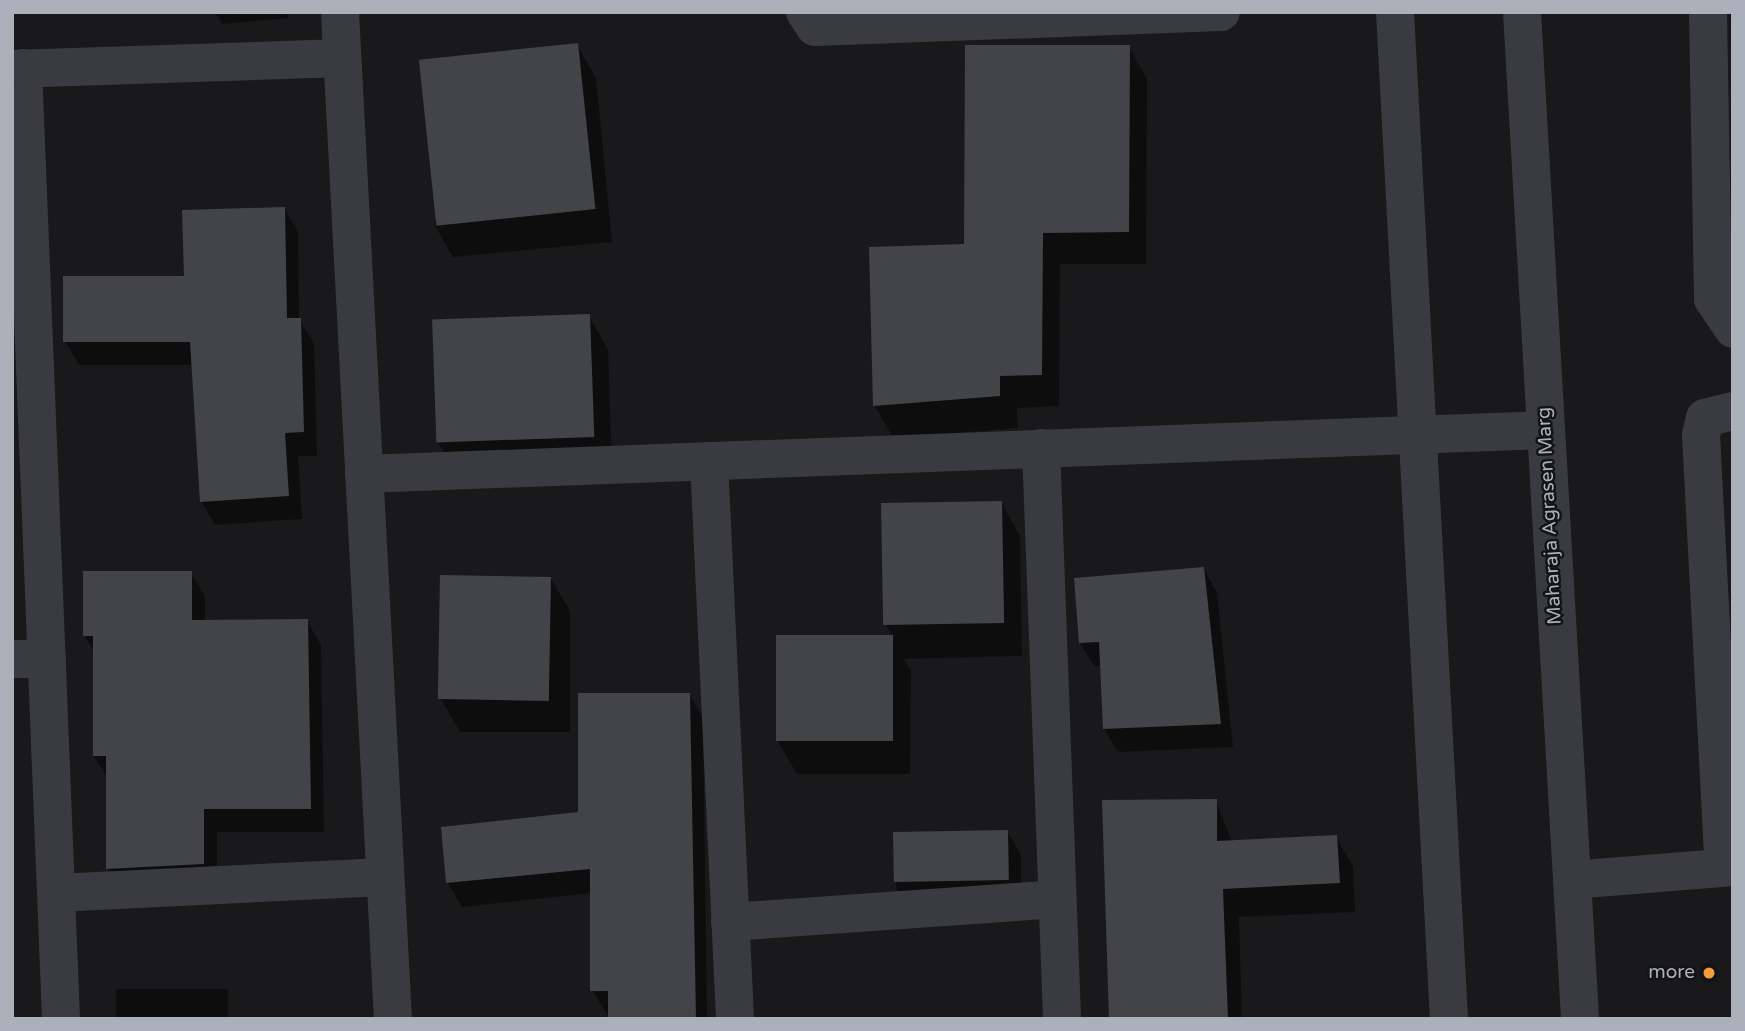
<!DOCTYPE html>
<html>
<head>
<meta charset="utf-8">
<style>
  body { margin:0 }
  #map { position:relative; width:1745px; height:1031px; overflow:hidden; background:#19191b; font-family:"Varela Round",sans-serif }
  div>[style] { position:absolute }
  .shadow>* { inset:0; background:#0007; transform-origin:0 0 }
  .building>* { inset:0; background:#434448; transform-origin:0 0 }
  .minor>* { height:38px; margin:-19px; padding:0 19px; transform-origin:19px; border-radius:19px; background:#3a3b40 }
  .dots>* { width:19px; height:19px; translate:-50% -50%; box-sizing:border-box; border:4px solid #141416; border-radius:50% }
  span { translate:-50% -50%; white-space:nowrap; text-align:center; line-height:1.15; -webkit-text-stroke:5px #141416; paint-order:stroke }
  .street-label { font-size:19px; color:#abb1ba }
  .poi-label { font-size:19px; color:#abb1ba }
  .right { translate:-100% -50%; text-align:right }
  .frame { position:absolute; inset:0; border:14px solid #abb1ba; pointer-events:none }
</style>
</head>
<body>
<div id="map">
  <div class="shadow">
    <i style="clip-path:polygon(215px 12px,288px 12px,288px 18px,222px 24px)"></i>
    <i style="clip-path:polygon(1730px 12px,1733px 12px,1733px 133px)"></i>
    <i style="clip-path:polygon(577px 45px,596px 78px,612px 242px,453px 257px,434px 224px)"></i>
    <i style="clip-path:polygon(1129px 47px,1147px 79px,1146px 264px,1060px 264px,1059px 406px,1017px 408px,1018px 428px,893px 438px,875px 406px,966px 246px)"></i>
    <i style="clip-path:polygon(284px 208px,298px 232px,299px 319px,314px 343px,317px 456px,298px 456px,302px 519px,215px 525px,201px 501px,193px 365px,79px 365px,65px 341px,186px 278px)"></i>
    <i style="clip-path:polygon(589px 316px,608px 350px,612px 470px,457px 476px,438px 442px)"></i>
    <i style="clip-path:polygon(1001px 502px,1020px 536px,1022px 656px,904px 659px,911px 671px,910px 774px,797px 774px,777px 740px,893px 637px,886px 625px)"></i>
    <i style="clip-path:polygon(1204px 569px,1217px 593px,1233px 747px,1118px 752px,1104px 729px,1102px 666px,1094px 666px,1080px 643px)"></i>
    <i style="clip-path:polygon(191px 573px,205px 596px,205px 621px,307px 621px,321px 645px,324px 832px,217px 832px,217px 887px,121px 892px,108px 868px,108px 779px,94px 756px,95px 654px,85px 636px)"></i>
    <i style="clip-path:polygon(550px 577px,570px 611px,570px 732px,460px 732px,441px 699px)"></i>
    <i style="clip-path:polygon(689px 694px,703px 718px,707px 1019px,610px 1019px,592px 990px,592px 893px,462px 907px,448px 883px,443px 828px,580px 814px)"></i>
    <i style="clip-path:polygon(1216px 801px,1232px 842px,1336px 837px,1353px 866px,1355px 912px,1239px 917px,1242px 1019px,1111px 1019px)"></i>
    <i style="clip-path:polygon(1007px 831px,1021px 855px,1021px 904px,910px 912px,896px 888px,895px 834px)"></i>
    <i style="left:116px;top:989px;width:112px;height:30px"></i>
  </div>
  <div class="building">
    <i style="left:578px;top:43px;width:167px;height:160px;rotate:84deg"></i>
    <i style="clip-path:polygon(965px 45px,1130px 45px,1129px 232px,1043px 233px,1042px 375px,1000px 376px,1000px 396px,873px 406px,869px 247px,964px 244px)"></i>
    <i style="clip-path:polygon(285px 207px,287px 318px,301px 318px,304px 432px,285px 433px,289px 496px,200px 502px,190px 342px,63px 342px,63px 276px,184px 276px,182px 210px)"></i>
    <i style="left:590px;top:314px;width:123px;height:158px;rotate:88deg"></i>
    <i style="left:1002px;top:501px;width:122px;height:121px;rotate:89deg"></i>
    <i style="clip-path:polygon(1204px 567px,1221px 724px,1103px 729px,1099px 642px,1079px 643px,1074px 578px)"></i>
    <i style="clip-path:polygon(83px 571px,192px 571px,192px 620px,308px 619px,311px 809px,204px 809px,204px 864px,106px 869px,106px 756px,93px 756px,93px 636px,83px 636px)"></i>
    <i style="left:440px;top:575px;width:111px;height:124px;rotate:1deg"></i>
    <i style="left:776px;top:635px;width:117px;height:106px"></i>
    <i style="clip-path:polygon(578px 693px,690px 693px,696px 1019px,608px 1019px,608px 991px,590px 991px,590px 869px,446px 883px,441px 827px,578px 812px)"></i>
    <i style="clip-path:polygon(1217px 799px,1217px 841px,1337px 835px,1340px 883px,1223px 889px,1228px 1019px,1109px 1019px,1102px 800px)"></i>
    <i style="left:1008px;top:830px;width:50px;height:115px;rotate:89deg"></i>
  </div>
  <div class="minor">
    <i style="left:340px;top:12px;width:1008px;rotate:86.99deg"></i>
    <i style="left:805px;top:12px;width:18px;rotate:56deg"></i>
    <i style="left:815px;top:27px;width:406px;rotate:-2.1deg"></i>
    <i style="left:1395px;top:12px;width:1008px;rotate:86.93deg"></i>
    <i style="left:1522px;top:12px;width:1009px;rotate:86.7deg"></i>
    <i style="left:1708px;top:12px;width:287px;rotate:89deg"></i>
    <i style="left:1713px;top:299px;width:36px;rotate:56deg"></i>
    <i style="left:23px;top:68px;width:952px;rotate:87.71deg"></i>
    <i style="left:12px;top:69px;width:330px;rotate:-1.9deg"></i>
    <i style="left:1733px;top:411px;width:29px;rotate:166deg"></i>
    <i style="left:1705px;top:418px;width:17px;rotate:103deg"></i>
    <i style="left:1701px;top:435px;width:419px;rotate:87deg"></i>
    <i style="left:1723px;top:853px;width:16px;rotate:50deg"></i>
    <i style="left:1041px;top:448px;width:571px;rotate:87.89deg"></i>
    <i style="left:709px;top:461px;width:559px;rotate:87.33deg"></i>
    <i style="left:364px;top:474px;width:1182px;rotate:-2.13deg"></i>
    <i style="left:12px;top:659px;width:35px"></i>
    <i style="left:1572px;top:880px;width:162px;rotate:-4.6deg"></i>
    <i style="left:56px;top:893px;width:329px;rotate:-2.8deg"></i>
    <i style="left:730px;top:922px;width:328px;rotate:-4deg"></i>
  </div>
  <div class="dots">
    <i style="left:1709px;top:973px;background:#f29f39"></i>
  </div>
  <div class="street-label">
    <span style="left:1550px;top:516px;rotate:-93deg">Maharaja Agrasen Marg</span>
  </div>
  <div class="poi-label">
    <span class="right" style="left:1695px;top:973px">more</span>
  </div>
  <div class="frame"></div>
</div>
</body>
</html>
